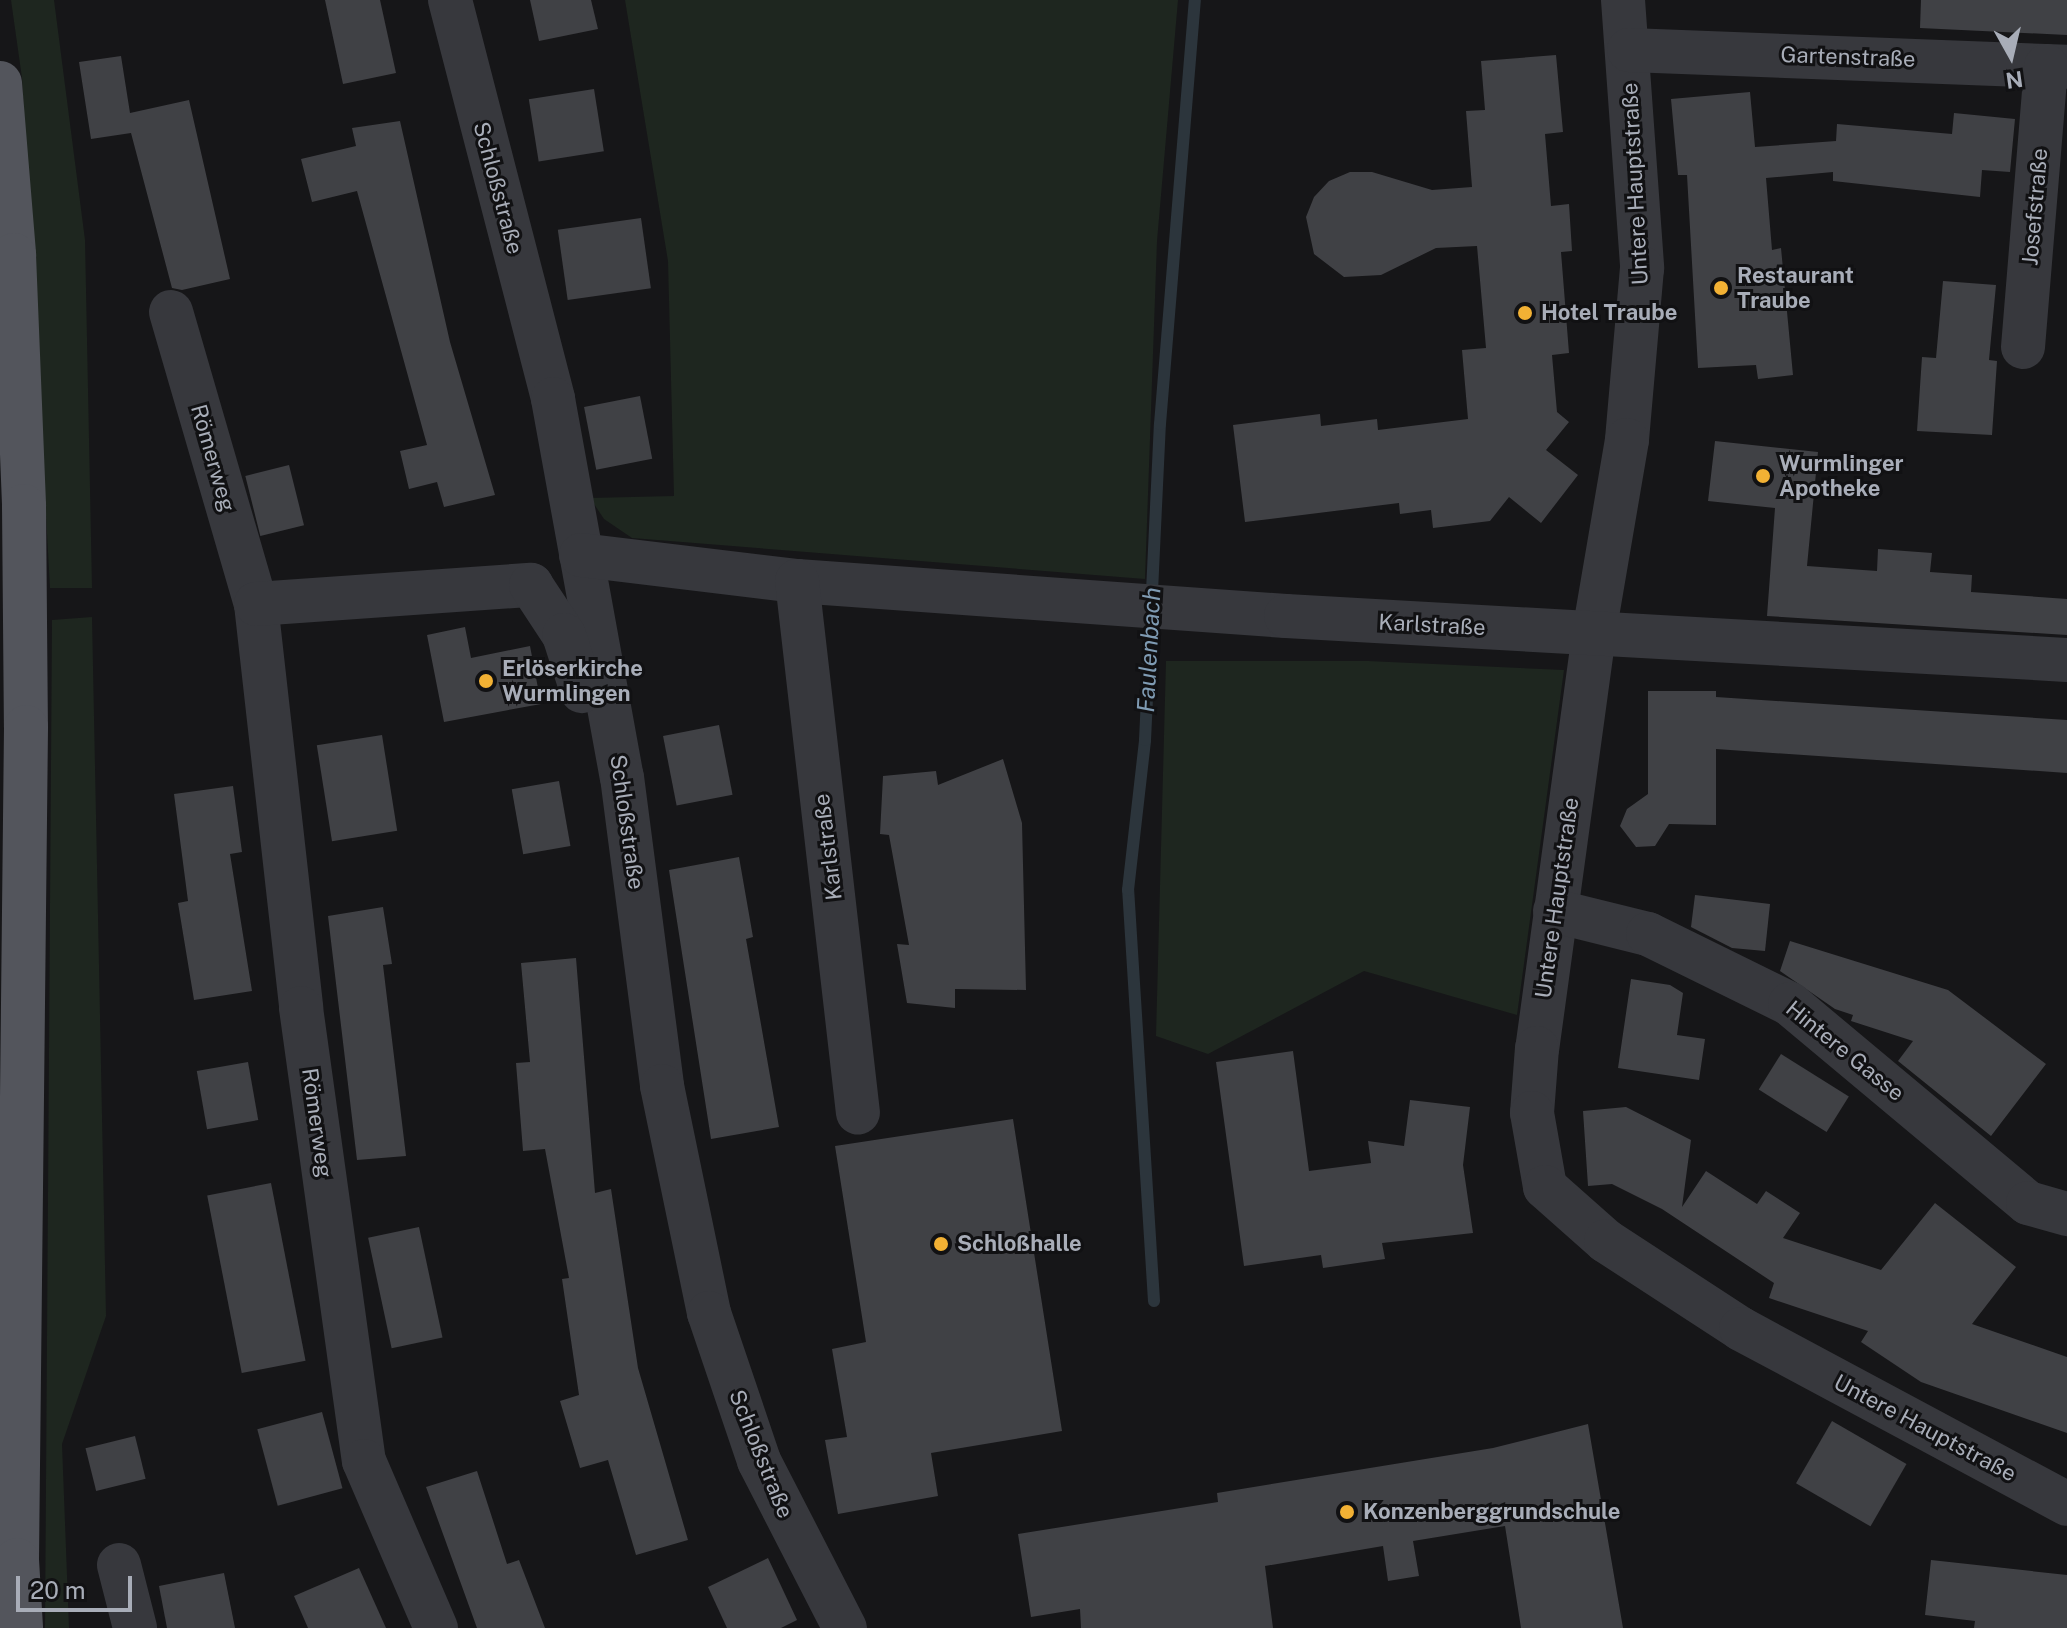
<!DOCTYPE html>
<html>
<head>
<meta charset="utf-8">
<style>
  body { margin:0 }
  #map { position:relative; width:2067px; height:1628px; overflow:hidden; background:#161618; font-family:"Public Sans",sans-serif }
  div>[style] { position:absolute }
  .green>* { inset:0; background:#1e261f }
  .stream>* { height:12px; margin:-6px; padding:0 6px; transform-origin:6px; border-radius:6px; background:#2c353c }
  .building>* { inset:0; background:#404145; transform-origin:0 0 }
  .street>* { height:44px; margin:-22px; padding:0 22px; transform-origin:22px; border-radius:22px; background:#37383d }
  .primary>* { height:44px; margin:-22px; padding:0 22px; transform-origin:22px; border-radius:22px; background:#53555c }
  .dots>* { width:22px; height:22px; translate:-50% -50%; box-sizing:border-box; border:4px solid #111113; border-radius:50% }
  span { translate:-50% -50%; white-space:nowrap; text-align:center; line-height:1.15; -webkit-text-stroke:6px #111113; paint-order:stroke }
  .street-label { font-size:22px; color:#a8adb8 }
  .poi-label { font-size:22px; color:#a8adb8; font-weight:700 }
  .left { translate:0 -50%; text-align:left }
  .water-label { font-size:24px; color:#7f9bb3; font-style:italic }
  .north { position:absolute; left:1971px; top:16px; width:80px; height:80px; -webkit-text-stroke:6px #111113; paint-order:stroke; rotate:172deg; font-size:22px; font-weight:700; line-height:32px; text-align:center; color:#a8adb8 }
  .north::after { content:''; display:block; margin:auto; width:28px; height:36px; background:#a8adb8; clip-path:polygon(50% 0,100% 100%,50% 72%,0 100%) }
  .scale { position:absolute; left:16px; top:1576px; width:116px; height:36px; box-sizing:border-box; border:4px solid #a8adb8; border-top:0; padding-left:10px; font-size:24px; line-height:28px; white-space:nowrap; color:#a8adb8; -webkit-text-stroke:6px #111113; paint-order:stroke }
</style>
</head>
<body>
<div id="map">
  <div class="green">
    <i style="clip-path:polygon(11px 0,54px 0,85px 240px,92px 588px,50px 588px,22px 78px)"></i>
    <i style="clip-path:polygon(625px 0,1178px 0,1157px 241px,1145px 579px,632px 538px,604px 519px,590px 498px,674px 496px,668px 261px)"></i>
    <i style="clip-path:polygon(92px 617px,106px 1316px,62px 1444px,69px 1628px,45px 1628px,52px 620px)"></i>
    <i style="clip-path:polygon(1166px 661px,1368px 661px,1564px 670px,1517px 1015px,1364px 971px,1208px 1054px,1156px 1036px)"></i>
  </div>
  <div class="stream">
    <i style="left:1154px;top:1301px;width:412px;rotate:-93.6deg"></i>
    <i style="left:1128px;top:890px;width:151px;rotate:-83.5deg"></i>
    <i style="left:1145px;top:740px;width:316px;rotate:-87.3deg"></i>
    <i style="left:1160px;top:424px;width:425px;rotate:-85.3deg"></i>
  </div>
  <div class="building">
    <i style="clip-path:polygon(325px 0,380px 0,396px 73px,343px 84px)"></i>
    <i style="clip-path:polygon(530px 0,591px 0,598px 29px,539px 41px)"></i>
    <i style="clip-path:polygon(1921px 0,2067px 0,2067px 35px,1920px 28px)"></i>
    <i style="clip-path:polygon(1556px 55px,1563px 132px,1545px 134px,1551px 206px,1569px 204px,1572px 251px,1561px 252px,1569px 353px,1552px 355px,1557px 412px,1569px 422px,1546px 450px,1578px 475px,1541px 523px,1509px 497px,1490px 521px,1433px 528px,1431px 510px,1400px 514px,1399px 503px,1245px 522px,1233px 425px,1320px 414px,1321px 426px,1377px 419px,1378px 430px,1468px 419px,1462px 350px,1486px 348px,1477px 246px,1436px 248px,1381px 275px,1344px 277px,1314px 254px,1306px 217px,1314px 197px,1329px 181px,1350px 172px,1372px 172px,1432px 190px,1472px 187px,1466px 111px,1485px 110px,1481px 61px)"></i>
    <i style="clip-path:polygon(121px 56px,130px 113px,189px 100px,230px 279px,182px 290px,172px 288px,131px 133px,91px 139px,79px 62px)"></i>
    <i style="left:594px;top:89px;width:63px;height:66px;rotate:81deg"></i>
    <i style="clip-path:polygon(1750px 92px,1755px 147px,1836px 141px,1837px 124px,1952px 134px,1954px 113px,2015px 119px,2010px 172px,1982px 170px,1980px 197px,1833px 181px,1833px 172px,1766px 178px,1772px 250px,1781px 248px,1793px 375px,1758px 379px,1756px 365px,1698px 368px,1687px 175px,1678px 175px,1671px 99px)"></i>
    <i style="clip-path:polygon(400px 121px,450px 342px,495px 495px,444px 507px,437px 482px,409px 489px,400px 451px,427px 445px,357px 191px,312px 202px,301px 159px,356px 146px,352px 128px)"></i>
    <i style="left:641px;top:218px;width:71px;height:84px;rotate:82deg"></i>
    <i style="clip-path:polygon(1943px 281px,1996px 285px,1989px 360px,1997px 361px,1992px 435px,1917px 431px,1922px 357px,1936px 358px)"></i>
    <i style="left:640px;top:396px;width:64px;height:57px;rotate:79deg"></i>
    <i style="clip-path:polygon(1715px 441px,1818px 452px,1807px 566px,1877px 571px,1878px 549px,1932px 553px,1930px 572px,1972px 575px,1971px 592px,2067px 599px,2067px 635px,1767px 616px,1775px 508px,1708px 501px)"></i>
    <i style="left:289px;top:465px;width:62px;height:45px;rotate:76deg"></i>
    <i style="clip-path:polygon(465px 627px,471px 658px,530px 646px,541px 704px,444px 722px,427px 635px)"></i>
    <i style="clip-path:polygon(1648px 691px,1716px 691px,1716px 697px,2067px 720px,2067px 773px,1716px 749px,1716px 825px,1669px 824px,1655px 846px,1636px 847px,1620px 826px,1627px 809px,1648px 794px)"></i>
    <i style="left:719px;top:725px;width:71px;height:57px;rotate:79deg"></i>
    <i style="left:382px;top:735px;width:97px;height:66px;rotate:81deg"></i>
    <i style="clip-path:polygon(1003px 759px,1022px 823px,1026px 990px,955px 989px,955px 1008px,907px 1003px,897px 944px,909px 945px,889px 835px,880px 834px,883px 776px,936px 771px,938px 785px)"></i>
    <i style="left:559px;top:781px;width:66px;height:48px;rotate:80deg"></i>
    <i style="clip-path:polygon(233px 786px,242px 852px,230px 854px,252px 991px,194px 1000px,178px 903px,188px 901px,174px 794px)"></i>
    <i style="clip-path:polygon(739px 857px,753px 937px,746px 939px,779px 1127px,711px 1139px,669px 870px)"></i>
    <i style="clip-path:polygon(1695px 895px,1770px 904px,1765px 951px,1732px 948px,1691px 927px)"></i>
    <i style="clip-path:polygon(383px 907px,392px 964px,383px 965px,406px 1156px,357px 1160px,328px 916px)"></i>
    <i style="clip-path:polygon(1790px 941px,1948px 990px,2046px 1064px,1991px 1136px,1898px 1061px,1913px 1041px,1851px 1021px,1853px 1015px,1835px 1009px,1780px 971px)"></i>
    <i style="clip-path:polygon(576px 958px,595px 1193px,611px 1189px,638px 1368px,688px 1540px,636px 1555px,608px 1460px,580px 1468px,560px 1401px,579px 1395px,562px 1279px,569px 1278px,545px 1149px,523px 1151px,516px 1063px,530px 1062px,521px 963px)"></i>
    <i style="clip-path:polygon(1631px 979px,1670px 985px,1683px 993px,1677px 1035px,1705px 1039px,1699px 1080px,1618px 1068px)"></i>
    <i style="clip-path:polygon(1293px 1051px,1309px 1171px,1371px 1163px,1368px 1141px,1404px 1146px,1410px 1100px,1470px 1107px,1463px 1165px,1473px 1233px,1382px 1243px,1385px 1259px,1323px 1268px,1321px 1255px,1244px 1266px,1216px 1062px)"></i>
    <i style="left:1781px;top:1054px;width:80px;height:42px;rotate:32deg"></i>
    <i style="left:248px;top:1062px;width:59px;height:52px;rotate:80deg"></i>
    <i style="clip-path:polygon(1626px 1107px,1691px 1140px,1682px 1207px,1706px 1171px,1757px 1204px,1766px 1191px,1800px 1213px,1783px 1238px,1881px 1270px,1935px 1203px,2016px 1267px,1972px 1324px,2067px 1357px,2067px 1433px,1921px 1382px,1861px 1342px,1868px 1331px,1769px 1298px,1774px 1283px,1662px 1209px,1612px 1184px,1588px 1186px,1583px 1111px)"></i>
    <i style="clip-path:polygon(1013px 1119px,1062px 1431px,931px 1453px,938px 1496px,838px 1514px,825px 1440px,847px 1437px,832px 1349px,866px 1342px,835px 1146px)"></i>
    <i style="left:271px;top:1183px;width:181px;height:65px;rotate:79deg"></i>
    <i style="left:419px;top:1227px;width:113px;height:52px;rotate:78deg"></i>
    <i style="left:322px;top:1412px;width:79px;height:67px;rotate:75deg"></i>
    <i style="left:1832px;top:1421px;width:86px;height:72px;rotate:30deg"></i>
    <i style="clip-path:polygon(1588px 1424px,1623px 1628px,1521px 1628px,1505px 1526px,1413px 1541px,1419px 1576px,1388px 1581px,1383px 1546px,1265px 1566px,1273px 1628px,1081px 1628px,1080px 1609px,1031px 1617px,1018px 1534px,1218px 1502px,1217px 1493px,1493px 1448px)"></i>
    <i style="left:135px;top:1436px;width:44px;height:51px;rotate:76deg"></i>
    <i style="clip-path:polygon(477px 1471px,507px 1564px,519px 1560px,545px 1628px,477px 1628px,426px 1487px)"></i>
    <i style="clip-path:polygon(768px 1558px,797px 1620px,781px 1628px,727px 1628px,708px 1587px)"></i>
    <i style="clip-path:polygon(1931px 1560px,2067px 1575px,2067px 1628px,1974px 1628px,1975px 1621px,1925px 1615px)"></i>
    <i style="clip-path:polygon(359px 1568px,386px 1628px,308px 1628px,294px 1596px)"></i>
    <i style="clip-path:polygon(224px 1573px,235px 1628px,167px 1628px,159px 1586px)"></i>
  </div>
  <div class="street">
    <i style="left:450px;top:0;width:412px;rotate:75.5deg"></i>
    <i style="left:553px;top:399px;width:384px;rotate:79.7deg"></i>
    <i style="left:622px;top:777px;width:312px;rotate:82.6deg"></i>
    <i style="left:662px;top:1086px;width:232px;rotate:78.3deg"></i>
    <i style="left:709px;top:1313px;width:156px;rotate:71.3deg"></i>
    <i style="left:759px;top:1461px;width:188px;rotate:62.8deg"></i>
    <i style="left:1623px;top:0;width:269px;rotate:85.9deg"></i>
    <i style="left:1642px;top:268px;width:173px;rotate:95deg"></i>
    <i style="left:1627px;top:440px;width:197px;rotate:99.7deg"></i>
    <i style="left:1594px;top:634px;width:418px;rotate:97.8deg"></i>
    <i style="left:1537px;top:1048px;width:65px;rotate:94.4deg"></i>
    <i style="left:1532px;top:1113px;width:75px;rotate:80deg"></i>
    <i style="left:1545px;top:1187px;width:81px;rotate:41.5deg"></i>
    <i style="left:1606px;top:1241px;width:161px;rotate:33.1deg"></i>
    <i style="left:1741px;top:1329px;width:370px;rotate:28.2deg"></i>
    <i style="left:1629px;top:50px;width:438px;rotate:2.2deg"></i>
    <i style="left:171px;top:312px;width:304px;rotate:73.8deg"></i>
    <i style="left:256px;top:604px;width:406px;rotate:83.6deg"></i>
    <i style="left:301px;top:1008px;width:457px;rotate:82.1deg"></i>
    <i style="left:364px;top:1461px;width:182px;rotate:66.7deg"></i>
    <i style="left:2023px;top:347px;width:282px;rotate:-85.3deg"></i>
    <i style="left:581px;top:555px;width:218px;rotate:6.9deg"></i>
    <i style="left:797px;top:581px;width:490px;rotate:4.1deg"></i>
    <i style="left:1286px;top:616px;width:782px;rotate:3.22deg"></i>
    <i style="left:797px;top:581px;width:535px;rotate:83.46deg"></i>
    <i style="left:256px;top:604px;width:276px;rotate:-4deg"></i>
    <i style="left:531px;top:585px;width:60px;rotate:56.6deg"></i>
    <i style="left:564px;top:635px;width:59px;rotate:72.2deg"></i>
    <i style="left:1555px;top:911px;width:96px;rotate:13.9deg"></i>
    <i style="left:1648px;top:934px;width:158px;rotate:26.2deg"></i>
    <i style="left:1790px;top:1004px;width:310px;rotate:39.9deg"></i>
    <i style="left:2028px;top:1203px;width:41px;rotate:15.8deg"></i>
    <i style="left:119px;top:1565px;width:65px;rotate:75.7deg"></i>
  </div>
  <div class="primary">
    <i style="left:0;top:83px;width:173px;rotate:85.3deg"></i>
    <i style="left:14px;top:255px;width:251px;rotate:87.7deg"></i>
    <i style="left:24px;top:506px;width:221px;rotate:89.5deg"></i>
    <i style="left:26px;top:727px;width:833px;rotate:90.62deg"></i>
    <i style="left:17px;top:1560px;width:68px;rotate:86.6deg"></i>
  </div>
  <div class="dots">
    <i style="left:1721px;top:288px;background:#f2b134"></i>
    <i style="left:1525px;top:313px;background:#f2b134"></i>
    <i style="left:1763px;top:476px;background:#f2b134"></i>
    <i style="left:486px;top:681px;background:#f2b134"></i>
    <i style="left:941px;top:1244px;background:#f2b134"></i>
    <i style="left:1347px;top:1512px;background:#f2b134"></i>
  </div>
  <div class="street-label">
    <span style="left:1848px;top:57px;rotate:2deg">Gartenstraße</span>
    <span style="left:1635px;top:184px;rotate:-93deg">Untere Hauptstraße</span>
    <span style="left:498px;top:188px;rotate:75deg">Schloßstraße</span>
    <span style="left:2035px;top:207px;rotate:-85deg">Josefstraße</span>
    <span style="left:213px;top:458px;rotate:74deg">Römerweg</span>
    <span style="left:1432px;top:625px;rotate:3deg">Karlstraße</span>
    <span style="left:627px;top:822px;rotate:82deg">Schloßstraße</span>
    <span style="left:828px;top:847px;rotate:-97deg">Karlstraße</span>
    <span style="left:1557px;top:898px;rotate:-82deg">Untere Hauptstraße</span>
    <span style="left:1845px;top:1051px;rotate:39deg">Hintere Gasse</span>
    <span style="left:317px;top:1123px;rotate:82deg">Römerweg</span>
    <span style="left:1925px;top:1428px;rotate:28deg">Untere Hauptstraße</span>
    <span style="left:761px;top:1454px;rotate:68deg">Schloßstraße</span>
  </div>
  <div class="poi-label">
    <span class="left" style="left:1737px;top:288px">Restaurant<br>Traube</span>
    <span class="left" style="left:1541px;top:313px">Hotel Traube</span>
    <span class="left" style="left:1779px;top:476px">Wurmlinger<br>Apotheke</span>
    <span class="left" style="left:502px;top:681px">Erlöserkirche<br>Wurmlingen</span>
    <span class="left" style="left:957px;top:1244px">Schloßhalle</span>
    <span class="left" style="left:1363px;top:1512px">Konzenberggrundschule</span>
  </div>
  <div class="water-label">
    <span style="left:1149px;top:650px;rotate:-87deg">Faulenbach</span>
  </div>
  <div class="north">N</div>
  <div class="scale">20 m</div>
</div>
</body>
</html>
